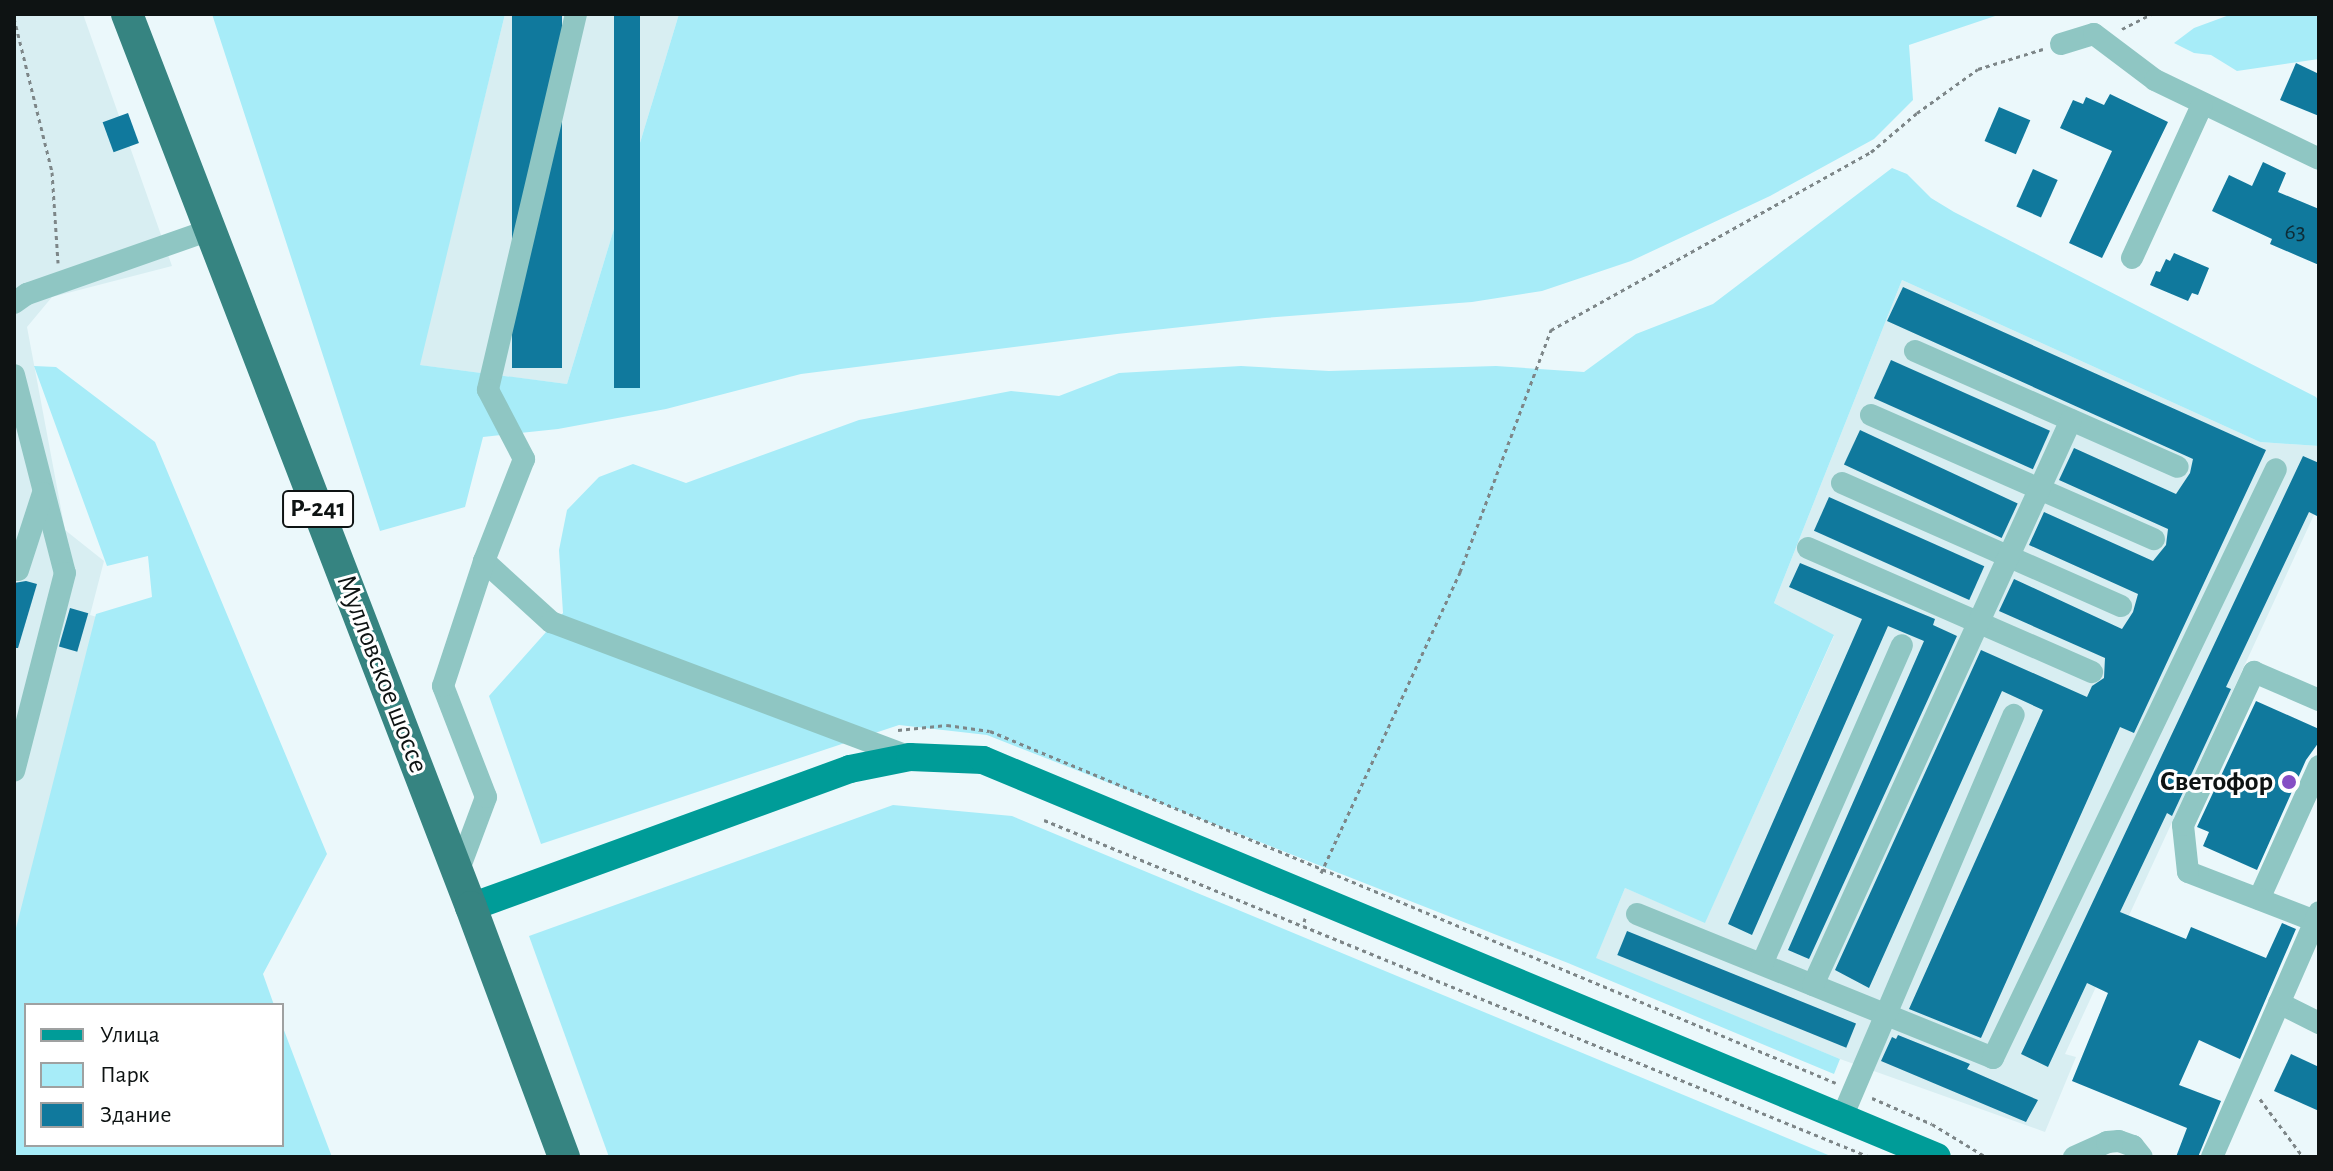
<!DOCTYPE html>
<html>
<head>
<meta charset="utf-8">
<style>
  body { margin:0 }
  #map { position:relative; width:2333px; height:1171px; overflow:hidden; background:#ebf8fb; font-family:"Alegreya Sans",sans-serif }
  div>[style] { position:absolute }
  .built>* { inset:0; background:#d8eef2 }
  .green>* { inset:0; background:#a7ecf8 }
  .building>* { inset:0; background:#10799d; transform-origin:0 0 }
  .path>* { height:3px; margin-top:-1.5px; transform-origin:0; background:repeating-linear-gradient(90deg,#7d8688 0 4px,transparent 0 8px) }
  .minor>* { height:22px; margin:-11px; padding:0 11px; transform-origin:11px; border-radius:11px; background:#8fc6c3 }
  .major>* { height:28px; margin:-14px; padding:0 14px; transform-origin:14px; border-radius:14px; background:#009c98 }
  .highway>* { height:32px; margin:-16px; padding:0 16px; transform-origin:16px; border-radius:16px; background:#368481 }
  .dots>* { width:22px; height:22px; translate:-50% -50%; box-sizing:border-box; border:4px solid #fff; border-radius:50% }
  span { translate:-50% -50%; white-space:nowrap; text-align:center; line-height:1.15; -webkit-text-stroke:6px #fff; paint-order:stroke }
  .number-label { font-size:24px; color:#0e2c36 }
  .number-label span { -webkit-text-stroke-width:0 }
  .shield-label span { padding:2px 6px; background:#fff; border:2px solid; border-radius:6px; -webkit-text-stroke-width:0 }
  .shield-label { font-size:26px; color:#0e1313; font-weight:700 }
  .street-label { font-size:28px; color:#0e1313 }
  .poi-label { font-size:28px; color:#0e1313; font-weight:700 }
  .right { translate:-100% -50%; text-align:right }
  .frame { position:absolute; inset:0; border:16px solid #0e1313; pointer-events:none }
  .legend { position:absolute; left:24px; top:1003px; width:260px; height:144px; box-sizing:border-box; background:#fff; border:2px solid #9fa1a1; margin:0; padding:10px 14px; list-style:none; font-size:24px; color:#0e1313 }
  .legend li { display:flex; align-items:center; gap:16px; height:40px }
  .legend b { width:40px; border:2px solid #9fa1a1 }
</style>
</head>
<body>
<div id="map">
  <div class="built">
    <i style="clip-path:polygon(14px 14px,83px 14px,172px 266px,52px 297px,27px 327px,65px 530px,104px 561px,90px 615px,118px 623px,14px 999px)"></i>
    <i style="clip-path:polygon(505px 14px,679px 14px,567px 384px,419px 365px)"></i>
    <i style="clip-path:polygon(1902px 280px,2260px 442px,2319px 446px,2319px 504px,2065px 1054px,2076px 1057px,2045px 1132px,1840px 1059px,1595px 959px,1625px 888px,1705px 922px,1834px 636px,1774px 603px)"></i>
  </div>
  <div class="green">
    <i style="clip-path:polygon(212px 14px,505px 14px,420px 365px,567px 384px,679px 14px,2001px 14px,1909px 45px,1913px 100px,1874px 139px,1770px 196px,1631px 261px,1542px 291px,1472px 302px,1265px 318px,1117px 334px,801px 374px,666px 409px,558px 429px,483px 437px,465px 507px,380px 531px)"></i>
    <i style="clip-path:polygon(2232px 14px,2319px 14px,2319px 59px,2237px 71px,2211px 55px,2194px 53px,2174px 43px,2194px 28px)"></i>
    <i style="clip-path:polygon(1892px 168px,1907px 174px,1931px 198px,1954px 212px,2316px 397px,2319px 402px,2319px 446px,2260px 442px,1902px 280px,1774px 603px,1834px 635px,1705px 923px,1625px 888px,1596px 958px,1840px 1059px,1834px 1074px,1568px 963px,987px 735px,899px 725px,541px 844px,489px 696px,563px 613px,559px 550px,567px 510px,599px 477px,633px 464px,686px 483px,859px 420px,1011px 391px,1059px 396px,1119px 373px,1241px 366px,1329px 371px,1496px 366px,1584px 372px,1636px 334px,1713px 304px)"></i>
    <i style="clip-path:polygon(34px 366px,56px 367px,155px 442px,327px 854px,263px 974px,274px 1005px,26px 1005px,26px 1145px,282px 1145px,282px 1025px,332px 1157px,14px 1157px,14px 936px,96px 614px,152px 597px,148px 556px,107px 566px)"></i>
    <i style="clip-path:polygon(893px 805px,1012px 816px,1833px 1157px,609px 1157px,529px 936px)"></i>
  </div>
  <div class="building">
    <i style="left:512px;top:14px;width:50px;height:354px"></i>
    <i style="left:614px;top:14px;width:26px;height:374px"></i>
    <i style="clip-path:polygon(2296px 63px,2319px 74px,2319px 116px,2280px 100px)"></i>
    <i style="clip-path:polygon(2110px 94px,2168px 122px,2102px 258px,2069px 243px,2112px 151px,2060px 128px,2073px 100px,2083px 104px,2086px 97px,2104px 105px)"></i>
    <i style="left:1999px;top:107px;width:34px;height:37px;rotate:23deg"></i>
    <i style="left:128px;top:113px;width:32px;height:27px;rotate:70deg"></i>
    <i style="clip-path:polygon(2263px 162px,2286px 173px,2278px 192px,2319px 209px,2319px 265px,2270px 244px,2272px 239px,2212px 211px,2229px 175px,2252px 186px)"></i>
    <i style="left:2033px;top:169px;width:27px;height:41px;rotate:24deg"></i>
    <i style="clip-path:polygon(2174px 253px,2209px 268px,2198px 295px,2192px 293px,2188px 301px,2150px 285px,2156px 271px,2160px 272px,2166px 259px,2170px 261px)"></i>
    <i style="clip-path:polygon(1903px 287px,2266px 450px,2134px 733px,2120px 727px,1981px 1038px,1909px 1009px,2043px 710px,2002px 691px,1869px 988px,1835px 970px,1981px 650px,2087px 697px,2092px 686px,2104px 678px,2105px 658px,1999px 611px,2014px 579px,2122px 629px,2133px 612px,2138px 594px,2029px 545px,2044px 512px,2153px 561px,2166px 545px,2168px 529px,2059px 480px,2074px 448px,2176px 494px,2190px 473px,2193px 459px,1887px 321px)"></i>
    <i style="left:1891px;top:360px;width:174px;height:42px;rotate:24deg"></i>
    <i style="left:1860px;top:430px;width:174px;height:38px;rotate:25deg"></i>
    <i style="clip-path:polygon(2303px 456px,2319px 463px,2319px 517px,2309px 512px,2226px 687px,2231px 689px,2172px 816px,2167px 813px,2120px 912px,2186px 939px,2191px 927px,2266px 958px,2282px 923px,2296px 929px,2240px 1059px,2199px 1040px,2179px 1085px,2221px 1101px,2198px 1157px,2176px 1157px,2187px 1128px,2072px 1081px,2108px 993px,2087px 983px,2048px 1067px,2021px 1054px)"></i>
    <i style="left:1829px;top:497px;width:170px;height:37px;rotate:24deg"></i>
    <i style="clip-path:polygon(1800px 563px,1935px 619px,1933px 625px,1957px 636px,1809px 959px,1788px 950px,1924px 641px,1888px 626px,1752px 935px,1728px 924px,1862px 619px,1789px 587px)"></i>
    <i style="clip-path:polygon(26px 581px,37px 584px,18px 648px,14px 648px,14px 583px)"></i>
    <i style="left:70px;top:608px;width:19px;height:40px;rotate:16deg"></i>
    <i style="clip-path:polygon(2256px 701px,2319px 729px,2319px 742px,2306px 760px,2257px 870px,2203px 846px,2209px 832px,2197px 827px)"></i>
    <i style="left:1627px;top:931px;width:247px;height:26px;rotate:22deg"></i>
    <i style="clip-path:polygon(1898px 1035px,1970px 1064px,1967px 1069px,2038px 1100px,2026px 1122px,1881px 1061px,1892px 1037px,1896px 1039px)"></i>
    <i style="clip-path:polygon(2291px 1054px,2319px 1067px,2319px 1111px,2274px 1091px)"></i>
  </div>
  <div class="path">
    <i style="left:14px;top:18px;width:159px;rotate:76.1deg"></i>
    <i style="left:52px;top:172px;width:91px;rotate:86.2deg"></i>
    <i style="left:2122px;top:29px;width:33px;rotate:-27deg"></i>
    <i style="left:898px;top:730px;width:49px;rotate:-5.8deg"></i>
    <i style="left:947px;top:725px;width:43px;rotate:7.9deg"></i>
    <i style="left:990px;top:731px;width:916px;rotate:22.59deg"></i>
    <i style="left:1044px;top:820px;width:280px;rotate:22.3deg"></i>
    <i style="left:1321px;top:873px;width:332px;rotate:-65.2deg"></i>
    <i style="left:1460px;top:572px;width:259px;rotate:-69.4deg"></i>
    <i style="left:1551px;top:330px;width:366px;rotate:-29.1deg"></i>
    <i style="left:1871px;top:152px;width:60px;rotate:-40.3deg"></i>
    <i style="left:1917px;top:113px;width:75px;rotate:-35.8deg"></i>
    <i style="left:1978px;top:69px;width:68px;rotate:-17.1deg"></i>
    <i style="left:1305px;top:918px;width:8px;rotate:104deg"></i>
    <i style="left:1303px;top:926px;width:612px;rotate:22.17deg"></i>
    <i style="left:1872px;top:1098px;width:65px;rotate:23.4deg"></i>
    <i style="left:1932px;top:1124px;width:63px;rotate:31.4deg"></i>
    <i style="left:2260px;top:1099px;width:72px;rotate:53.4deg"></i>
  </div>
  <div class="minor">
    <i style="left:576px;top:14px;width:386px;rotate:103.2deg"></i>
    <i style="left:488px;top:390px;width:78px;rotate:62.4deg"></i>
    <i style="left:524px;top:459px;width:110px;rotate:111.4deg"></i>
    <i style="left:484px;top:561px;width:91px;rotate:42.3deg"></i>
    <i style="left:551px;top:622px;width:384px;rotate:20.6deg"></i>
    <i style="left:2061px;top:44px;width:34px;rotate:-17deg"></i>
    <i style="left:2094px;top:34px;width:76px;rotate:37deg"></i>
    <i style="left:2155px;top:80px;width:182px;rotate:25.7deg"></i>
    <i style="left:2132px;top:258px;width:168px;rotate:-65.4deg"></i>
    <i style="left:14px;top:303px;width:16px;rotate:-35deg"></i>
    <i style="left:27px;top:294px;width:194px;rotate:-19.3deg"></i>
    <i style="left:1915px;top:351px;width:287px;rotate:23.8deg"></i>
    <i style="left:14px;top:375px;width:204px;rotate:75.6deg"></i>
    <i style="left:65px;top:573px;width:204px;rotate:104.4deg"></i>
    <i style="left:1871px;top:415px;width:309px;rotate:23.7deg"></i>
    <i style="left:1842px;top:483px;width:305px;rotate:23.8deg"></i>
    <i style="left:1808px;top:548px;width:310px;rotate:23.6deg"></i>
    <i style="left:18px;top:570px;width:81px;rotate:-72deg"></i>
    <i style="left:458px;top:872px;width:80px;rotate:-69.5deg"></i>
    <i style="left:486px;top:797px;width:119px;rotate:-111.2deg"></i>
    <i style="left:443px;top:686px;width:132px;rotate:-71.8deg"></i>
    <i style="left:2259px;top:899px;width:146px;rotate:-65.7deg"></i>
    <i style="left:1637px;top:914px;width:384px;rotate:22deg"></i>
    <i style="left:1993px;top:1058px;width:653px;rotate:-64.34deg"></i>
    <i style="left:2315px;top:921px;width:136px;rotate:-158.9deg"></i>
    <i style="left:2188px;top:872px;width:47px;rotate:-96.1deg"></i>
    <i style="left:2183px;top:825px;width:169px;rotate:-65.1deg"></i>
    <i style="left:2254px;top:672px;width:71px;rotate:23.3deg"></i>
    <i style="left:1762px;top:964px;width:348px;rotate:-66.3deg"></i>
    <i style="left:1813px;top:985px;width:621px;rotate:-65.46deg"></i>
    <i style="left:2279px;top:1003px;width:45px;rotate:26.6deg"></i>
    <i style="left:1843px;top:1115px;width:435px;rotate:-66.9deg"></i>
    <i style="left:2074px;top:1157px;width:36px;rotate:-24deg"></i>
    <i style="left:2107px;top:1142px;width:12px;rotate:-5deg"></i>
    <i style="left:2119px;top:1141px;width:15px;rotate:20deg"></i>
    <i style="left:2133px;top:1146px;width:14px;rotate:51deg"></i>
    <i style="left:2212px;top:1157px;width:267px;rotate:-66.4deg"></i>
  </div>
  <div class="major">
    <i style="left:471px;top:907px;width:403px;rotate:-20deg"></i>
    <i style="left:850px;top:769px;width:61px;rotate:-11.3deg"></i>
    <i style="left:910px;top:757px;width:73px;rotate:2.4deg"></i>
    <i style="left:983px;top:760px;width:1033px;rotate:22.59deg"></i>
  </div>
  <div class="highway">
    <i style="left:127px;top:14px;width:957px;rotate:68.93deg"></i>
    <i style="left:471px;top:907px;width:267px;rotate:69.6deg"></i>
  </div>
  <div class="dots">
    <i style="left:2289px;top:782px;background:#854ec5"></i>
  </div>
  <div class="number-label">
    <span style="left:2295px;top:233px">63</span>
  </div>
  <div class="shield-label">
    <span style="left:318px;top:509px">Р-241</span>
  </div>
  <div class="street-label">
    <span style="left:382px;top:674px;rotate:69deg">Мулловское шоссе</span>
  </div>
  <div class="poi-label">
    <span class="right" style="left:2273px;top:782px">Светофор</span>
  </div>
  <div class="frame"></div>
  <ul class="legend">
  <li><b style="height:10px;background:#009c98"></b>Улица</li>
  <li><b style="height:22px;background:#a7ecf8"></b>Парк</li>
  <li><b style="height:22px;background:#10799d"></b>Здание</li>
  </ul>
</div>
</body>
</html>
